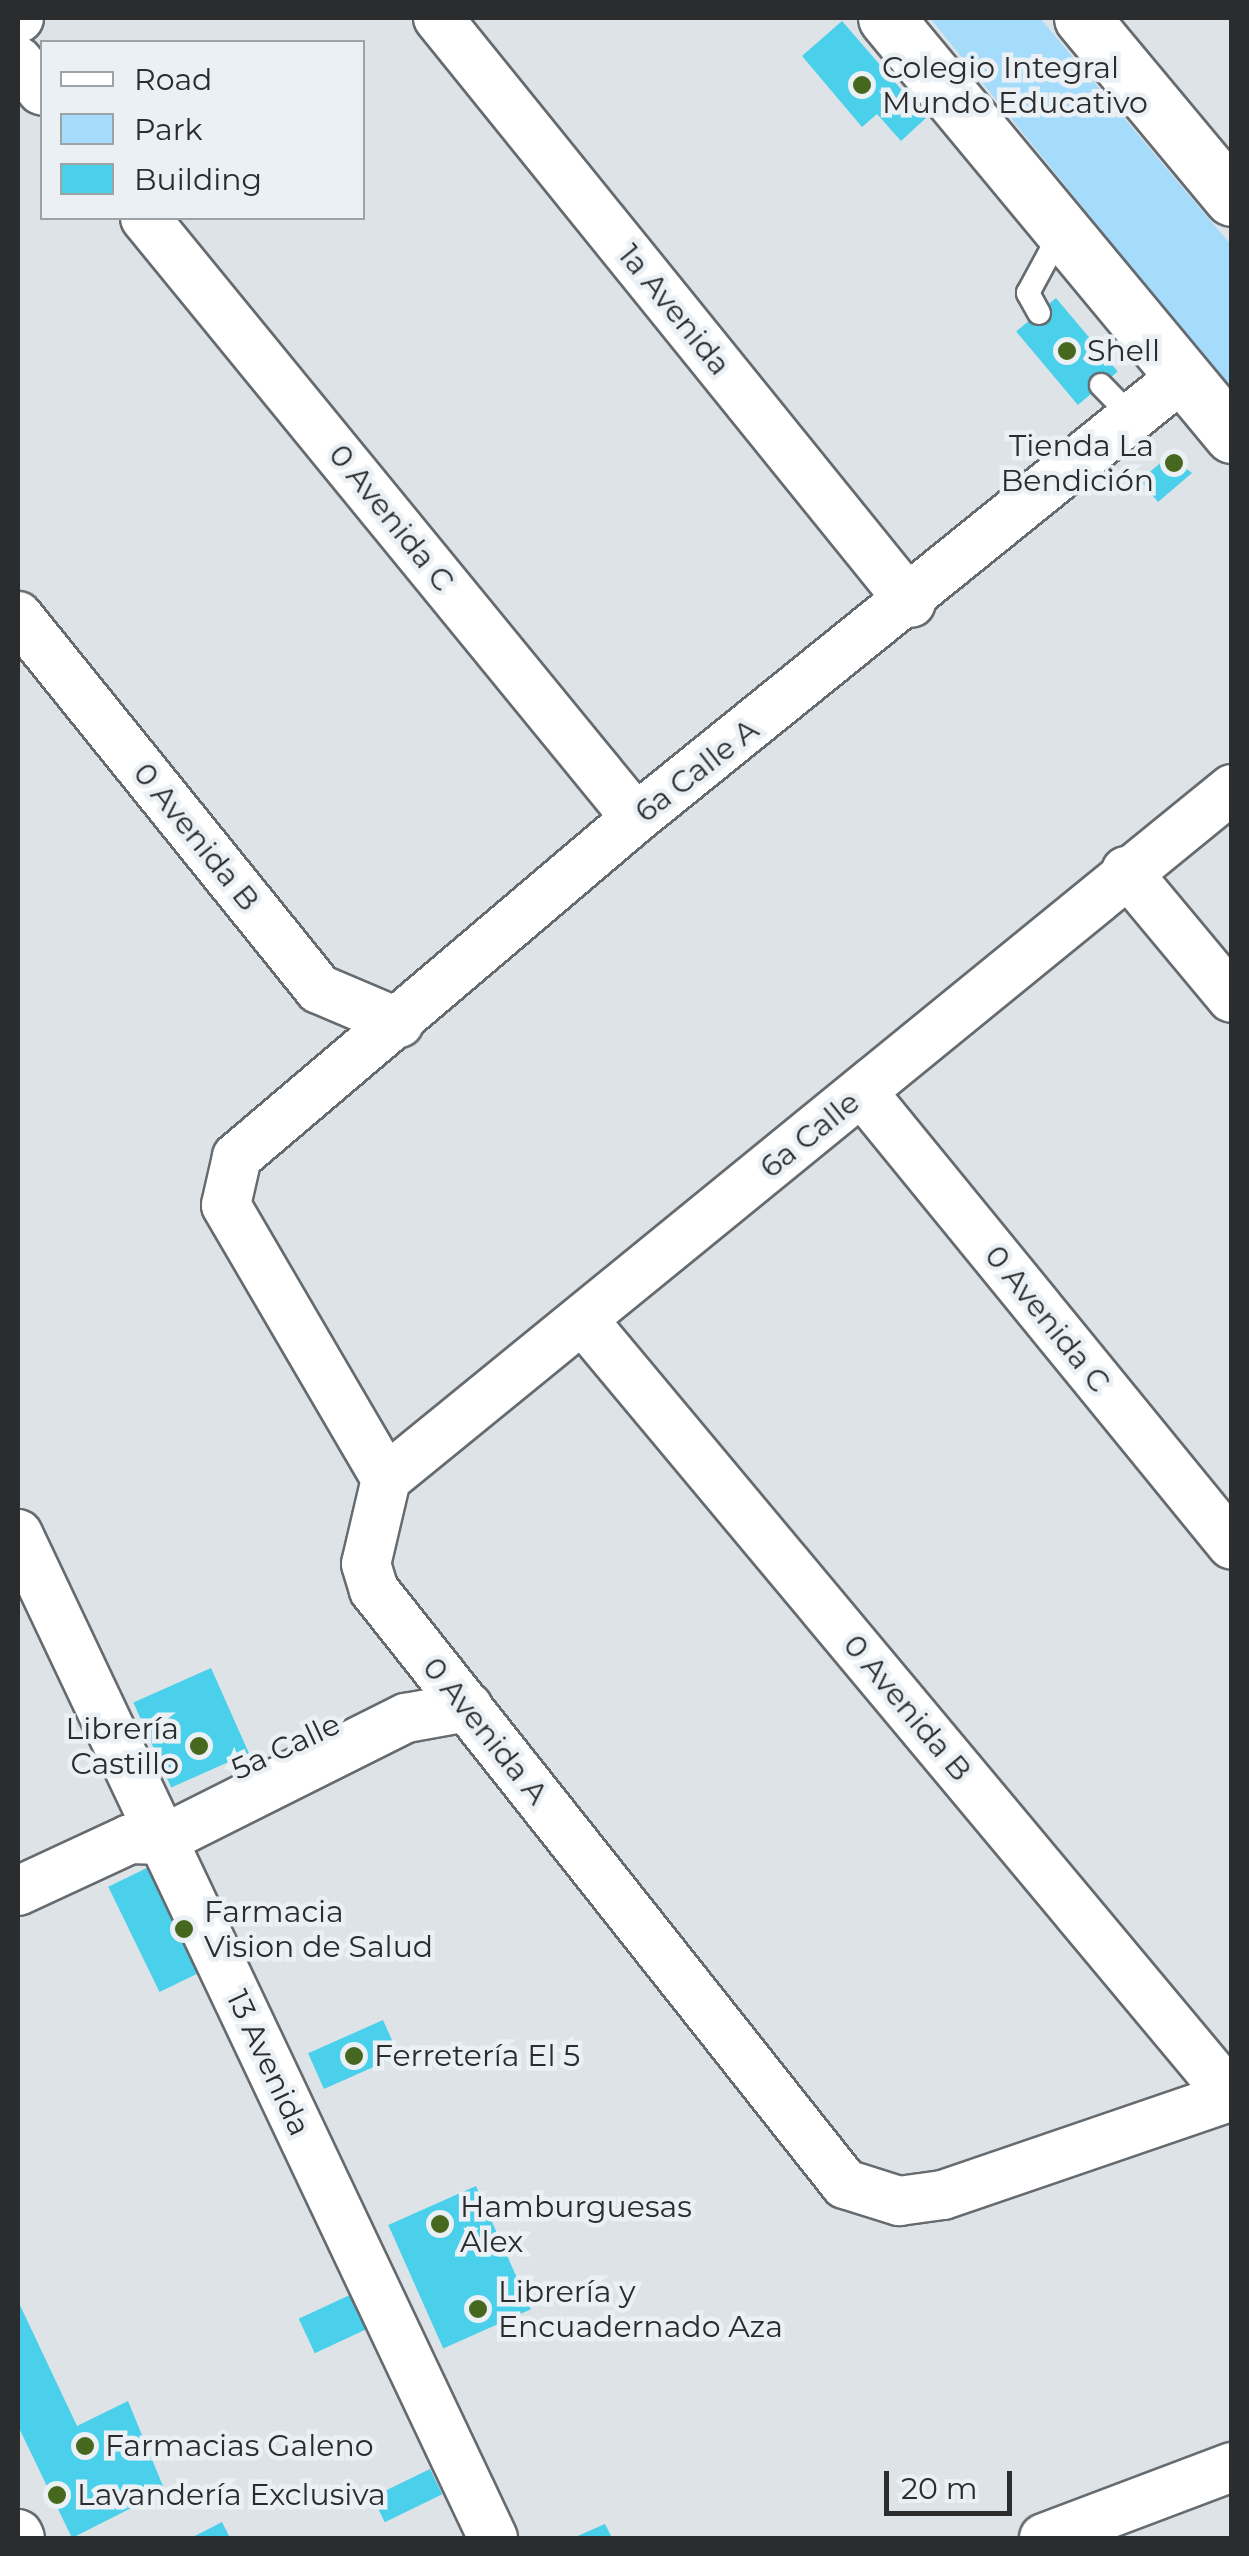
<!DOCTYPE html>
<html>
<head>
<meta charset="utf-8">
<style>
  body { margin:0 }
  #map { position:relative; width:1249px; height:2556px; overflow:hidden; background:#dde3e7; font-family:Montserrat,sans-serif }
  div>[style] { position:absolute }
  .green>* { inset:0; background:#a5dcfc }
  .building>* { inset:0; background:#4ad0eb; transform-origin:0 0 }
  .roads { filter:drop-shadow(2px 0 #666b6f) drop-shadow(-2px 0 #666b6f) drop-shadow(0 2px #666b6f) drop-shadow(0 -2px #666b6f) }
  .service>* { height:22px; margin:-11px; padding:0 11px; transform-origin:11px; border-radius:11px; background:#fff }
  .minor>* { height:48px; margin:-24px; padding:0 24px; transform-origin:24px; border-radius:24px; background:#fff }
  .primary>* { height:55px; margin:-27.5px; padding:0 27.5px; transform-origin:27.5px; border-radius:27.5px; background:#fff }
  .dots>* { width:28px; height:28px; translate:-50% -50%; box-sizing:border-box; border:5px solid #eaf0f4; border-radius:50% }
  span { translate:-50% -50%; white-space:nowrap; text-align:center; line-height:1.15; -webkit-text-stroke:9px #eaf0f4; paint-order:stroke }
  .poi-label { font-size:30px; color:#2a2c2e }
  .left { translate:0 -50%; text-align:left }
  .right { translate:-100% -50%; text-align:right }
  .street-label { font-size:30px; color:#2a2c2e }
  .frame { position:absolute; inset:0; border:20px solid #2a2c2e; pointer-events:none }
  .legend { position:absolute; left:40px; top:40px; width:325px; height:180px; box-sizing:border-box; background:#eaf0f4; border:2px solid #9da2a5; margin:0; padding:12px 18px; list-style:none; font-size:30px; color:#2a2c2e }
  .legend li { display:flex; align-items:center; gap:20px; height:50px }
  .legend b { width:50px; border:2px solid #9da2a5 }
  .scale { position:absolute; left:884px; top:2471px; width:128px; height:45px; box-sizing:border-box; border:5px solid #2a2c2e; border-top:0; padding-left:12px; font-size:30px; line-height:35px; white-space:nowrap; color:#2a2c2e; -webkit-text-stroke:8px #eaf0f4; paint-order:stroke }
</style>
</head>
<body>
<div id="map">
  <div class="green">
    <i style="clip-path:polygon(930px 18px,1040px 18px,1231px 245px,1231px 391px)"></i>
  </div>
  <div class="building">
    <i style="clip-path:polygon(842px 21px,926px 118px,901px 141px,877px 114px,862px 127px,802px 56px)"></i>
    <i style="left:1056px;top:298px;width:96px;height:52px;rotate:50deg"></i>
    <i style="clip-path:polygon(1169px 456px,1192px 473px,1158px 502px,1140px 480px)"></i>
    <i style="left:211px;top:1668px;width:93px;height:85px;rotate:66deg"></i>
    <i style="left:155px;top:1864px;width:117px;height:52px;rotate:64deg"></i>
    <i style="left:383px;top:2020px;width:39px;height:82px;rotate:66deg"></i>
    <i style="left:476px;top:2186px;width:135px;height:96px;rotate:66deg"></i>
    <i style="left:354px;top:2293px;width:38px;height:61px;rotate:65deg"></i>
    <i style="clip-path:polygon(18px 2301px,77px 2426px,128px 2401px,165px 2491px,72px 2538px,18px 2426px)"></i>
    <i style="left:430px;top:2469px;width:28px;height:64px;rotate:64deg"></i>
    <i style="clip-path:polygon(222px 2522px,230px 2538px,191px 2538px)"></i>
    <i style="clip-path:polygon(605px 2524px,612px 2538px,573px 2538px)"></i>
  </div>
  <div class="roads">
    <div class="service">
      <i style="left:1039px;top:313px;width:23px;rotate:-119deg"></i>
      <i style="left:1028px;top:293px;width:69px;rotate:-61.6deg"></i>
      <i style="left:1101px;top:385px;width:46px;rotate:45.9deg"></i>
    </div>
    <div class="minor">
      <i style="left:18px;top:18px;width:1px"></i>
      <i style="left:438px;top:18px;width:752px;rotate:51.04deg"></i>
      <i style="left:18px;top:61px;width:38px;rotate:51deg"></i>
      <i style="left:145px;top:218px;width:775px;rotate:50.71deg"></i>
      <i style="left:18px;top:616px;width:479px;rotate:51.1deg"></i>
      <i style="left:319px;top:989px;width:87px;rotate:23deg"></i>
      <i style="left:1232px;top:789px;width:1092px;rotate:140.8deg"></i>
      <i style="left:386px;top:1479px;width:87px;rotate:103.2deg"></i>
      <i style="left:366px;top:1564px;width:27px;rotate:73deg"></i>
      <i style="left:374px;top:1590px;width:758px;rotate:51.59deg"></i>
      <i style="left:845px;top:2184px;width:57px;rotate:17.5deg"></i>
      <i style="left:899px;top:2201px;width:44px;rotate:-7.8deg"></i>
      <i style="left:943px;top:2195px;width:305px;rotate:-18.9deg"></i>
      <i style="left:1126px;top:871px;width:165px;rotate:50.2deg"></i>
      <i style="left:863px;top:1093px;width:583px;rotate:50.77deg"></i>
      <i style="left:583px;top:1320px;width:1011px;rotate:50.14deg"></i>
      <i style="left:386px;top:1479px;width:317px;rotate:-120.3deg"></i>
      <i style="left:226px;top:1205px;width:49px;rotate:-77.1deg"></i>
      <i style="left:237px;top:1157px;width:524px;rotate:-40.35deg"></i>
      <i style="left:636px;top:818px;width:705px;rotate:-38.95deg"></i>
      <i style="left:18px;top:1534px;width:1111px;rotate:64.68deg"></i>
      <i style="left:18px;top:1891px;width:123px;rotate:-24.9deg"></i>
      <i style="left:130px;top:1839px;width:32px;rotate:2deg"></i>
      <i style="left:162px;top:1840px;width:273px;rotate:-26.6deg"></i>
      <i style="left:406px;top:1718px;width:63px;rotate:-10.1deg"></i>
      <i style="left:18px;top:2534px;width:4px;rotate:63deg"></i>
      <i style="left:1044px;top:2538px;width:201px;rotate:-20.7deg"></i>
    </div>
    <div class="primary">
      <i style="left:886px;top:18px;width:542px;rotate:50.32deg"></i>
      <i style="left:1082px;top:18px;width:234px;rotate:50.2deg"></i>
    </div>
  </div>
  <div class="dots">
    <i style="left:862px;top:85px;background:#46671e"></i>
    <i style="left:1067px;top:351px;background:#46671e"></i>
    <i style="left:1174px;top:463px;background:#46671e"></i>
    <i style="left:199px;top:1746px;background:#46671e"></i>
    <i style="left:184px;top:1929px;background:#46671e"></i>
    <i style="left:354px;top:2056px;background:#46671e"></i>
    <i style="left:440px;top:2224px;background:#46671e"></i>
    <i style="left:478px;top:2309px;background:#46671e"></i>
    <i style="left:85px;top:2446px;background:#46671e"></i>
    <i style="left:57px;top:2495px;background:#46671e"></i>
  </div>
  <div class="poi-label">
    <span class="left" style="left:882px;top:85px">Colegio Integral<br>Mundo Educativo</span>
    <span class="left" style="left:1087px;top:351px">Shell</span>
    <span class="right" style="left:1154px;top:463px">Tienda La<br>Bendición</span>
    <span class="right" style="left:179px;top:1746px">Librería<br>Castillo</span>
    <span class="left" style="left:204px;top:1929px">Farmacia<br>Vision de Salud</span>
    <span class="left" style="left:374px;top:2056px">Ferretería El 5</span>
    <span class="left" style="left:460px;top:2224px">Hamburguesas<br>Alex</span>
    <span class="left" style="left:498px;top:2309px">Librería y<br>Encuadernado Aza</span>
    <span class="left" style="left:105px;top:2446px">Farmacias Galeno</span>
    <span class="left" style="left:77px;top:2495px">Lavandería Exclusiva</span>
  </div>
  <div class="street-label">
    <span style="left:674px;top:310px;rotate:51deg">1a Avenida</span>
    <span style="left:391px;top:518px;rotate:51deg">0 Avenida C</span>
    <span style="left:697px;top:771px;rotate:-38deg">6a Calle A</span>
    <span style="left:196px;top:837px;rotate:51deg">0 Avenida B</span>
    <span style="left:810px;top:1135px;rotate:-39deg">6a Calle</span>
    <span style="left:1047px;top:1319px;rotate:51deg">0 Avenida C</span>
    <span style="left:907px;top:1708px;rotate:50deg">0 Avenida B</span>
    <span style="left:485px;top:1731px;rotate:51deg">0 Avenida A</span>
    <span style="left:286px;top:1747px;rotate:-25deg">5a Calle</span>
    <span style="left:268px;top:2063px;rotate:65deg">13 Avenida</span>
  </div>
  <div class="frame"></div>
  <ul class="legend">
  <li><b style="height:12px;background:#fff"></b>Road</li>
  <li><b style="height:28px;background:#a5dcfc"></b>Park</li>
  <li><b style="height:28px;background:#4ad0eb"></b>Building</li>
  </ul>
  <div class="scale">20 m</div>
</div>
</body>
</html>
